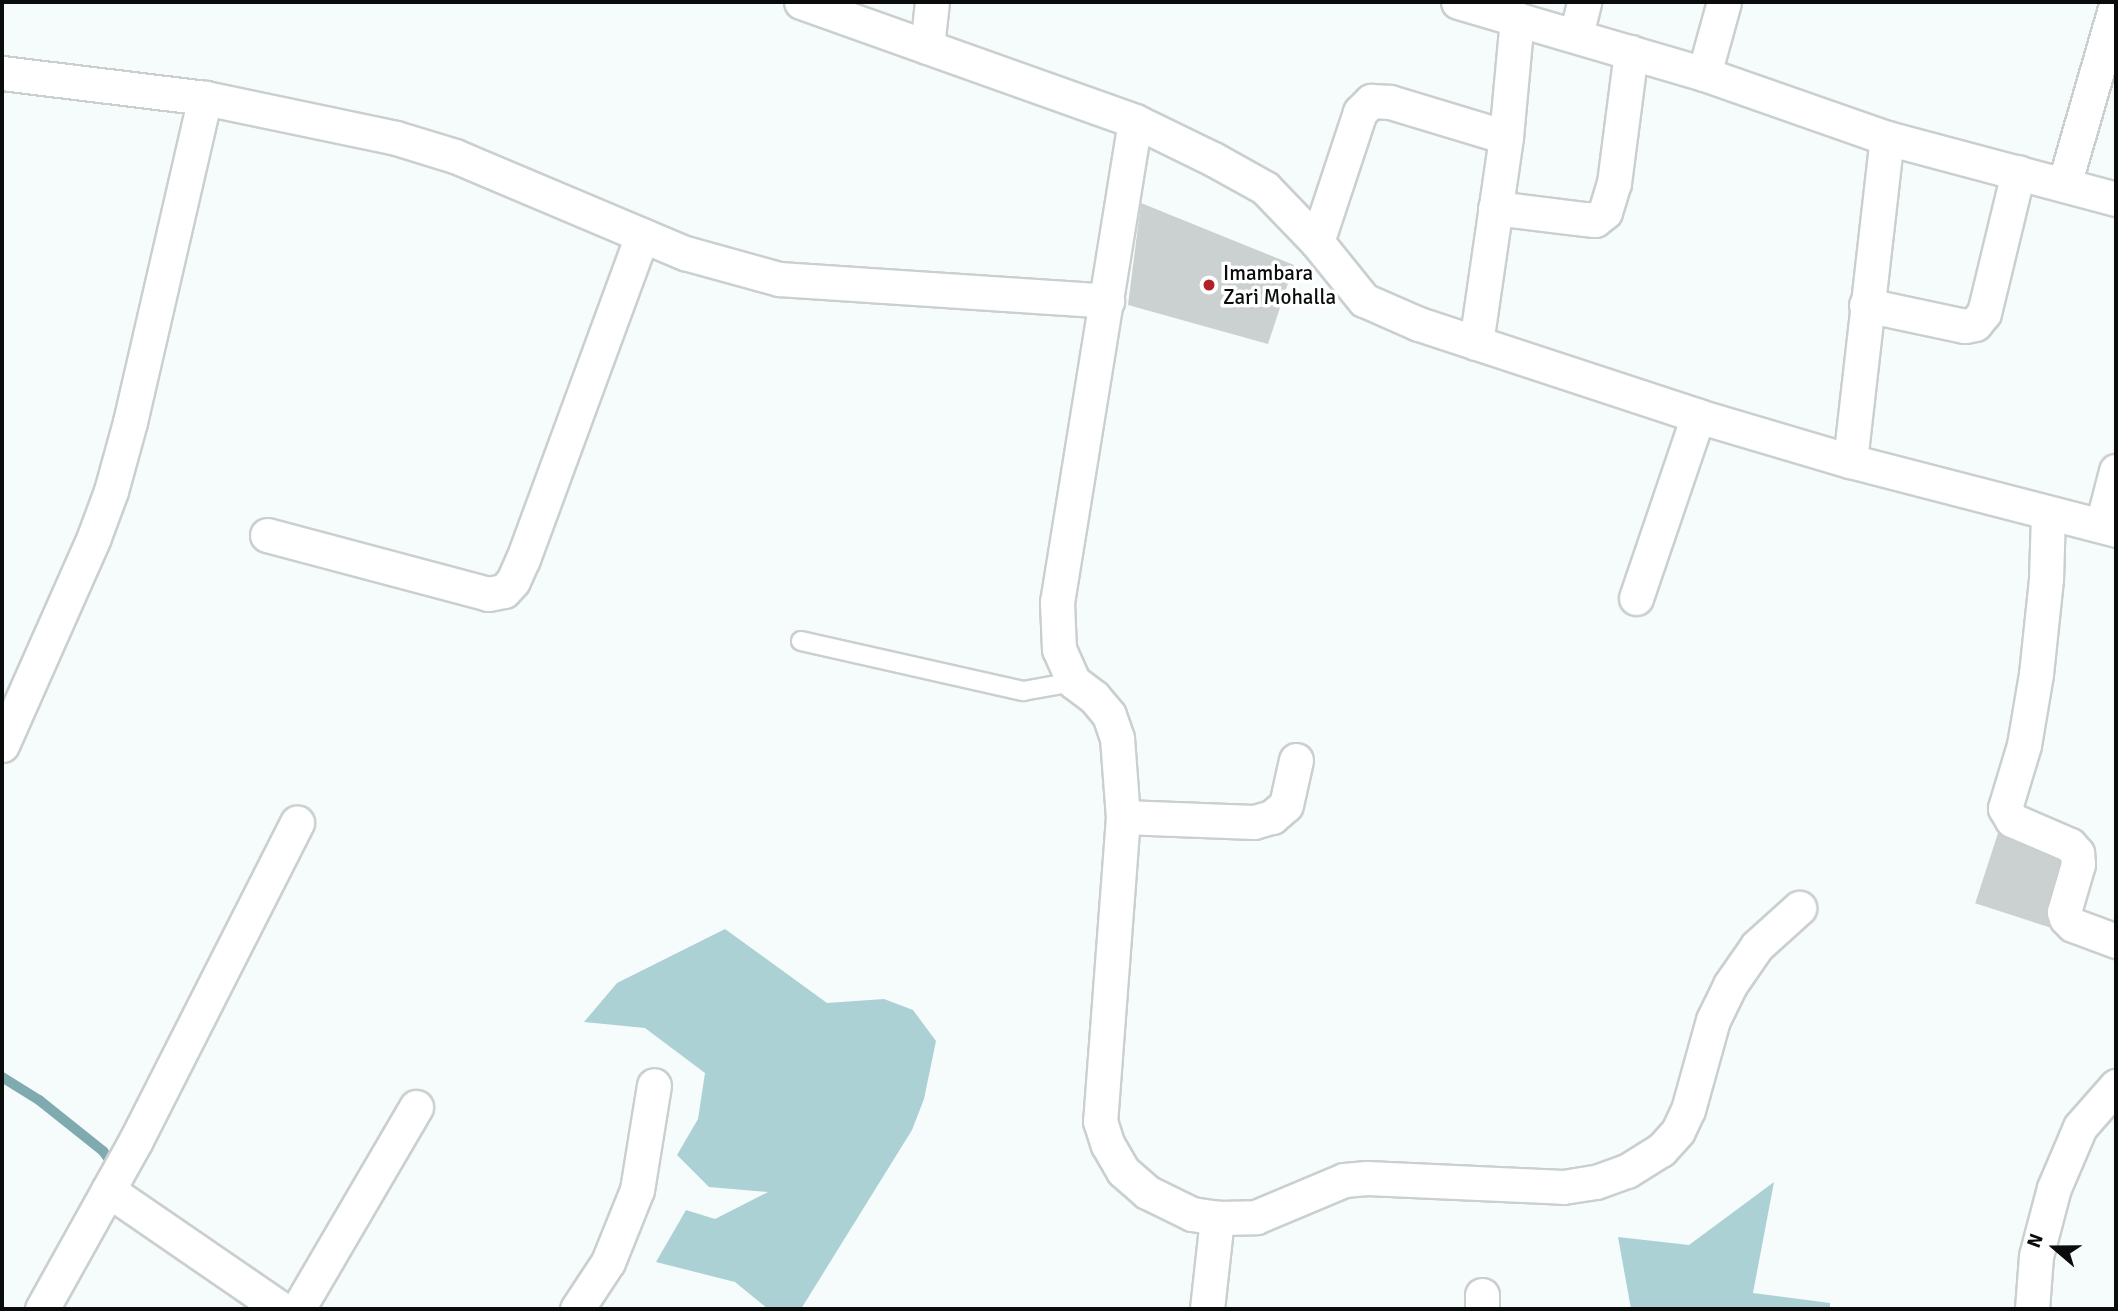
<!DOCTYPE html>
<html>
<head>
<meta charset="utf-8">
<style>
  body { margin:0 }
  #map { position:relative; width:2118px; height:1311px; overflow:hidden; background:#f6fbfb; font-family:Signika,sans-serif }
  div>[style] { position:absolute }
  .green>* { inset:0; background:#abd1d5 }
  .stream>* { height:10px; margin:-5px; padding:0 5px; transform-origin:5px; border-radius:5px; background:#7faaaf }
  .building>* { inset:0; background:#cbd0d0; transform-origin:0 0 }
  .roads { filter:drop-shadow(2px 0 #cacfcf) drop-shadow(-2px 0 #cacfcf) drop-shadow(0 2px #cacfcf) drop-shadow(0 -2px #cacfcf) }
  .lane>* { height:18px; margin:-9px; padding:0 9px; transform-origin:9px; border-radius:9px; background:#fff }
  .street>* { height:33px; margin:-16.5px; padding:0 16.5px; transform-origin:16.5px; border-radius:16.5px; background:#fff }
  .dots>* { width:19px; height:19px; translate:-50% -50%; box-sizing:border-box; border:4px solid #fff; border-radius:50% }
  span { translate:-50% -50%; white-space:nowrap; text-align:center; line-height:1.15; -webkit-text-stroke:7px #fff; paint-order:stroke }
  .poi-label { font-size:21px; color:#0a0c0c }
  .left { translate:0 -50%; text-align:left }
  .frame { position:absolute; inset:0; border:4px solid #0a0c0c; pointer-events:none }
  .north { position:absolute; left:2020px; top:1213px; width:70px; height:70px; -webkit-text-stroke:5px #fff; paint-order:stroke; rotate:290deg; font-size:19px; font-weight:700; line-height:28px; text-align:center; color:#0a0c0c }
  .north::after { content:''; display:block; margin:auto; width:24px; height:32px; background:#0a0c0c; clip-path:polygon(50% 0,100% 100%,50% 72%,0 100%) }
</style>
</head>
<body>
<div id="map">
  <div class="green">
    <i style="clip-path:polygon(725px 929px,827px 1003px,884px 999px,913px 1010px,936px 1041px,924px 1099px,912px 1130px,801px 1309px,768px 1309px,735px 1282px,656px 1262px,686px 1210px,715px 1219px,768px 1192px,709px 1187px,677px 1155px,698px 1119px,705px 1073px,645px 1028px,584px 1022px,617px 983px)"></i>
    <i style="clip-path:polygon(1774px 1182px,1753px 1293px,1830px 1303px,1830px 1309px,1631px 1309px,1618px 1237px,1689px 1245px)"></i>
  </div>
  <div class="stream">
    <i style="left:2px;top:1077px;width:44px;rotate:31.9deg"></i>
    <i style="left:39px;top:1100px;width:82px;rotate:38.6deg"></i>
    <i style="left:103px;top:1151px;width:22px;rotate:54deg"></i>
  </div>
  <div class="building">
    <i style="clip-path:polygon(1141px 203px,1294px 265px,1268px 344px,1128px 305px)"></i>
    <i style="left:1999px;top:830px;width:78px;height:77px;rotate:18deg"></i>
  </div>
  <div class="roads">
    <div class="lane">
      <i style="left:801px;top:641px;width:228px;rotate:12.7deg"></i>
      <i style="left:1023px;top:691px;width:52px;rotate:-10deg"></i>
    </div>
    <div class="street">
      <i style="left:801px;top:2px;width:355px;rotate:19.6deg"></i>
      <i style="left:1135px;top:121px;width:87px;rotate:26deg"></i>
      <i style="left:1213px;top:159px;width:60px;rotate:29.1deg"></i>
      <i style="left:1265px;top:188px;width:75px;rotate:46.1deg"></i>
      <i style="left:1317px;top:242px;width:75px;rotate:51deg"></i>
      <i style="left:1364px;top:300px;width:60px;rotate:23.6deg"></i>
      <i style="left:1419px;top:324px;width:294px;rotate:18.2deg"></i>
      <i style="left:1698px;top:416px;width:159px;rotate:16.5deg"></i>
      <i style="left:1850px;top:461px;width:275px;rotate:14.5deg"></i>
      <i style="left:1458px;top:2px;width:256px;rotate:16.3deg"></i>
      <i style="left:1704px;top:74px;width:194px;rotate:19.3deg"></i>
      <i style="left:1887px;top:138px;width:237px;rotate:14.9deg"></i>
      <i style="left:1576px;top:35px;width:34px;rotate:-76deg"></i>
      <i style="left:927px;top:47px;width:45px;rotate:-83.7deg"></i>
      <i style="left:2px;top:73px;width:205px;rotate:7deg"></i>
      <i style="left:205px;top:98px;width:195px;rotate:11.8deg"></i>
      <i style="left:396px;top:138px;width:62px;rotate:17deg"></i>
      <i style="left:455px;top:156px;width:250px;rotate:22.9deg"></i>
      <i style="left:685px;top:253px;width:98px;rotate:15.5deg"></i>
      <i style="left:779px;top:279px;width:329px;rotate:3.8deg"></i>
      <i style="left:1704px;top:74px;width:75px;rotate:-74.5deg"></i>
      <i style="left:1135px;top:121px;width:487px;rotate:99.2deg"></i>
      <i style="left:1057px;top:602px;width:47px;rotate:87.6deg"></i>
      <i style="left:1059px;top:649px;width:36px;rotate:66deg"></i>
      <i style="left:1074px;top:682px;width:25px;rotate:37deg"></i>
      <i style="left:1094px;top:697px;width:23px;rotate:50deg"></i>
      <i style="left:1109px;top:715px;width:24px;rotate:71deg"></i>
      <i style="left:1117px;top:738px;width:79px;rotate:85.7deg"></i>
      <i style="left:1123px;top:817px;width:305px;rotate:94.3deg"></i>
      <i style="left:1100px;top:1121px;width:25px;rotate:72deg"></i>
      <i style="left:1108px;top:1145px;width:30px;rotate:60deg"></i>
      <i style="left:1123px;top:1171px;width:32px;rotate:41deg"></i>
      <i style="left:1147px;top:1192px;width:50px;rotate:26.1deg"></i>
      <i style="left:1192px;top:1214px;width:25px;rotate:9deg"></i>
      <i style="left:1217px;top:1218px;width:39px;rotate:-1deg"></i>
      <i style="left:1256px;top:1217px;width:95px;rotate:-22.8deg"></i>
      <i style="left:1344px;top:1180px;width:23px;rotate:-5deg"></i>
      <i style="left:1367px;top:1178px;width:196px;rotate:2.6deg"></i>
      <i style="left:1563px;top:1187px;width:33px;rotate:-9deg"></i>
      <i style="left:1596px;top:1182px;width:33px;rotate:-20deg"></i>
      <i style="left:1627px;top:1171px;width:40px;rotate:-32deg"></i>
      <i style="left:1661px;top:1150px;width:25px;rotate:-48deg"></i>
      <i style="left:1678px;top:1131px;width:23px;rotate:-65deg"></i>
      <i style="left:1688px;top:1110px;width:93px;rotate:-74.5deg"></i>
      <i style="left:1713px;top:1020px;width:39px;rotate:-64deg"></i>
      <i style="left:1730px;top:985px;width:47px;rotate:-55.3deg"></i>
      <i style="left:1757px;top:946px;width:57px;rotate:-42.1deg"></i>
      <i style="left:2064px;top:185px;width:187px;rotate:-73.9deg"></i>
      <i style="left:1495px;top:208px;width:91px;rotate:7deg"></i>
      <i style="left:1585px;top:219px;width:10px;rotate:6deg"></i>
      <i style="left:1595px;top:220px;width:13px;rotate:-39deg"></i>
      <i style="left:1605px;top:212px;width:30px;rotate:-73deg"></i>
      <i style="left:1614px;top:183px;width:132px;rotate:-82.6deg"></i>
      <i style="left:1317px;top:242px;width:137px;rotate:-71.7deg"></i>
      <i style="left:1360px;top:112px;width:16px;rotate:-45deg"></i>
      <i style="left:1371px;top:101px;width:19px;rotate:3deg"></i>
      <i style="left:1390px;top:102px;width:121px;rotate:16.8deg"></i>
      <i style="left:1866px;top:305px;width:101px;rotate:12deg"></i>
      <i style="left:1965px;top:326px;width:10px;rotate:-11deg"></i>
      <i style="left:1975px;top:324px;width:14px;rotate:-51deg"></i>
      <i style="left:1984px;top:313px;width:145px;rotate:-76.4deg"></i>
      <i style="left:1476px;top:343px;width:208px;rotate:-81.7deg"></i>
      <i style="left:1506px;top:137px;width:119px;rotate:-84.7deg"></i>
      <i style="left:1850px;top:461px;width:325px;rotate:-83.5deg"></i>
      <i style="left:2048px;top:513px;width:66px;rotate:91.7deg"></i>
      <i style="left:2046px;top:579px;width:96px;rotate:96deg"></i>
      <i style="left:2036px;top:674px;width:72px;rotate:99.6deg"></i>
      <i style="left:2024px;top:745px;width:66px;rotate:106.8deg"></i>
      <i style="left:2005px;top:808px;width:14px;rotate:60deg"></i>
      <i style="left:2012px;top:820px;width:63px;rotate:23.3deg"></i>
      <i style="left:2070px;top:845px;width:11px;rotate:49deg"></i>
      <i style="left:2077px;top:853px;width:11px;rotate:85deg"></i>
      <i style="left:2078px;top:864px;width:50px;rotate:106.3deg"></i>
      <i style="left:2064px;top:912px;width:6px;rotate:72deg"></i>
      <i style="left:2066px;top:918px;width:10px;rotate:45deg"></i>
      <i style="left:2073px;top:925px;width:46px;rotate:20.4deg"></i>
      <i style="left:2102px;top:525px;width:56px;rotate:-75.5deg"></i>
      <i style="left:267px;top:535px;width:229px;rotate:14.9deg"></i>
      <i style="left:488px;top:594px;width:16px;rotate:-11deg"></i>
      <i style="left:504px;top:591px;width:13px;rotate:-48deg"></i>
      <i style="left:513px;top:581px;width:24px;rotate:-66deg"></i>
      <i style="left:523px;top:559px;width:345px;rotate:-69.8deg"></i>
      <i style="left:1636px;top:598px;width:192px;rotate:-71.2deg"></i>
      <i style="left:2px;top:745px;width:227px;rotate:-66.1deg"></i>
      <i style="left:94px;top:537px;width:49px;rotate:-69.7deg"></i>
      <i style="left:111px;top:491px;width:72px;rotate:-74.6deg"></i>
      <i style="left:130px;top:422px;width:333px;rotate:-77deg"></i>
      <i style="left:1123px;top:817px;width:131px;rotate:2.2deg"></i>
      <i style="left:1254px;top:822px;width:19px;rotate:-16deg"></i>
      <i style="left:1272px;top:817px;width:18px;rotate:-41deg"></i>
      <i style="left:1286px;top:805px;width:46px;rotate:-77.5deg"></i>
      <i style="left:108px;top:1190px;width:210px;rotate:34.5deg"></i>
      <i style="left:42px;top:1309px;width:193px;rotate:-60.9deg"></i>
      <i style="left:136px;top:1140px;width:356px;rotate:-63.1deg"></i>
      <i style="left:298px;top:1309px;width:234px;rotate:-59.7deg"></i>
      <i style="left:577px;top:1309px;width:56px;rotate:-56.6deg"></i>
      <i style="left:608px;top:1262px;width:78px;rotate:-68.1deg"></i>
      <i style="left:637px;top:1190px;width:106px;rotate:-80.8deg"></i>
      <i style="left:1207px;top:1309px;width:92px;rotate:-83.7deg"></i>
      <i style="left:1482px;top:1309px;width:14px;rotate:-90deg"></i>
      <i style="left:2032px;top:1309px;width:53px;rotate:-85.7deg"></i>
      <i style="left:2036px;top:1256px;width:70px;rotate:-75.2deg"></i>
      <i style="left:2054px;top:1188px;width:66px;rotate:-66.9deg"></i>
      <i style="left:2080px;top:1127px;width:55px;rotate:-48.7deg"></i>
    </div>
  </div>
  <div class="dots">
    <i style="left:1209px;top:285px;background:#b22125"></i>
  </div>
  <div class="poi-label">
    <span class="left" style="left:1223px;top:285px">Imambara<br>Zari Mohalla</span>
  </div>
  <div class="frame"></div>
  <div class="north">N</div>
</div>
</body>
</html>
